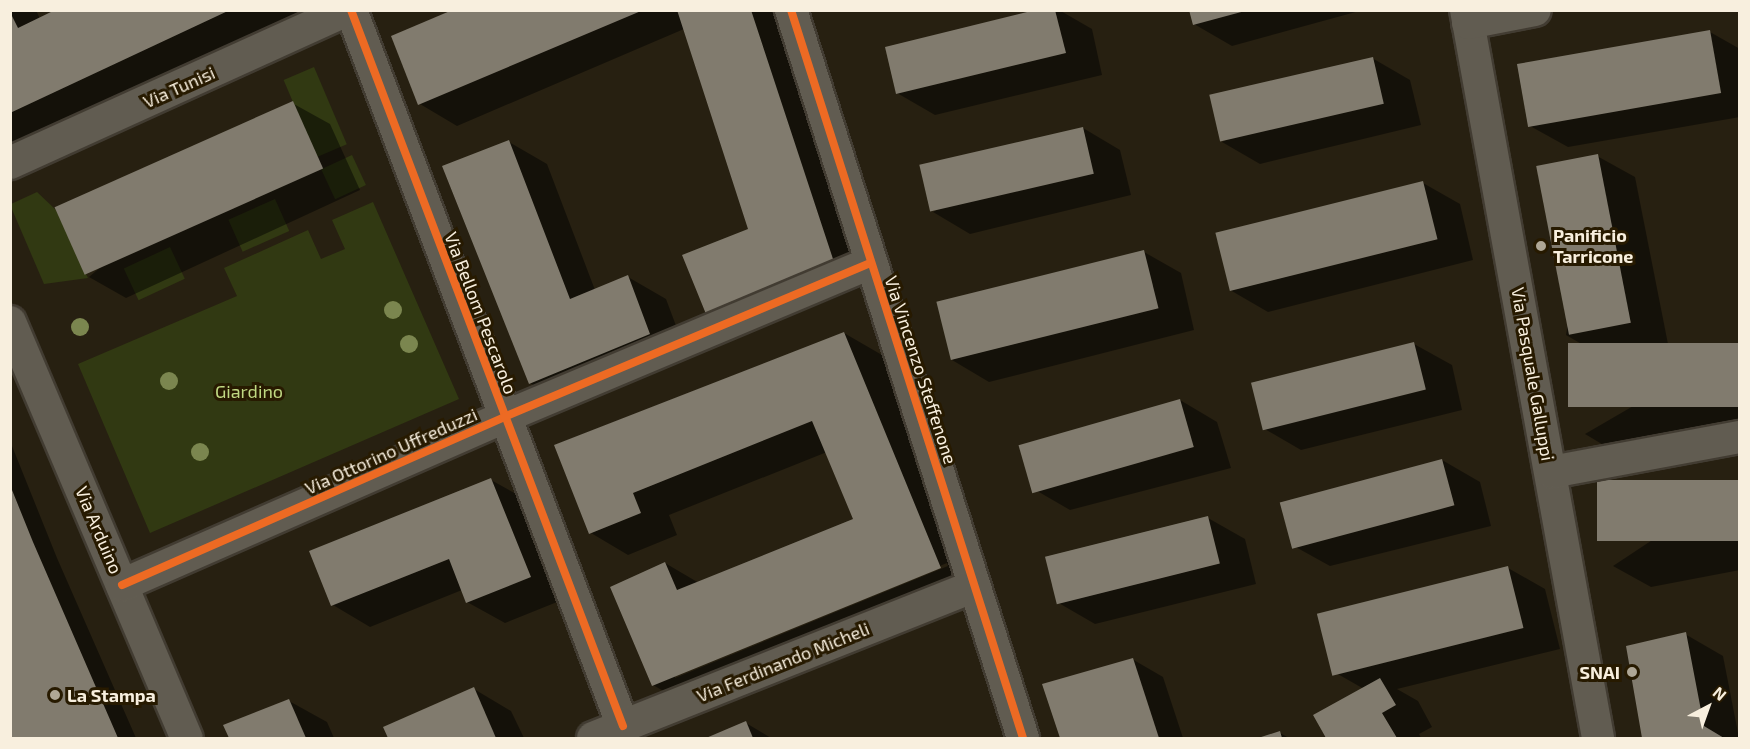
<!DOCTYPE html>
<html>
<head>
<meta charset="utf-8">
<style>
  body { margin:0 }
  #map { position:relative; width:1750px; height:749px; overflow:hidden; background:#272011; font-family:"Exo 2",sans-serif }
  div>[style] { position:absolute }
  .green>* { inset:0; background:#313912; transform-origin:0 0 }
  .shadow>* { inset:0; background:#0007 }
  .building>* { inset:0; background:#817b6e; transform-origin:0 0 }
  .roads { filter:drop-shadow(2px 0 #423c32) drop-shadow(-2px 0 #423c32) drop-shadow(0 2px #423c32) drop-shadow(0 -2px #423c32) }
  .street>* { height:32px; margin:-16px; padding:0 16px; transform-origin:16px; border-radius:16px; background:#615c51 }
  .cycleway>* { height:8px; margin:-4px; padding:0 4px; transform-origin:4px; border-radius:4px; background:#ed6a23 }
  .trees>* { width:18px; height:18px; margin:-9px; border-radius:50%; background:#7b864f }
  .dots>* { width:16px; height:16px; translate:-50% -50%; box-sizing:border-box; border:3px solid #271a00; border-radius:50% }
  span { translate:-50% -50%; white-space:nowrap; text-align:center; line-height:1.15; -webkit-text-stroke:6px #271a00; paint-order:stroke }
  .street-label { font-size:18px; color:#f8efde }
  .poi-label { font-size:18px; color:#f8efde; font-weight:700 }
  .left { translate:0 -50%; text-align:left }
  .right { translate:-100% -50%; text-align:right }
  .park-label { font-size:18px; color:#c0d982 }
  .frame { position:absolute; inset:0; border:12px solid #f8efde; pointer-events:none }
  .north { position:absolute; left:1678px; top:677px; width:60px; height:60px; -webkit-text-stroke:4px #271a00; paint-order:stroke; rotate:41deg; font-size:16px; font-weight:700; line-height:24px; text-align:center; color:#f8efde }
  .north::after { content:''; display:block; margin:auto; width:21px; height:27px; background:#f8efde; clip-path:polygon(50% 0,100% 100%,50% 72%,0 100%) }
</style>
</head>
<body>
<div id="map">
  <div class="green">
    <i style="left:314px;top:67px;width:84px;height:33px;rotate:67deg"></i>
    <i style="left:352px;top:155px;width:33px;height:34px;rotate:65deg"></i>
    <i style="clip-path:polygon(37px 192px,56px 210px,88px 278px,44px 284px,11px 207px,11px 204px)"></i>
    <i style="left:275px;top:199px;width:35px;height:51px;rotate:66deg"></i>
    <i style="clip-path:polygon(373px 202px,459px 399px,150px 533px,78px 364px,237px 296px,224px 268px,308px 230px,321px 259px,345px 249px,332px 220px)"></i>
    <i style="left:170px;top:247px;width:35px;height:51px;rotate:65deg"></i>
  </div>
  <div class="shadow">
    <i style="clip-path:polygon(10px 10px,36px 10px,40px 19px,58px 10px,313px 10px,10px 146px)"></i>
    <i style="clip-path:polygon(453px 10px,781px 10px,871px 283px,744px 335px,707px 313px,750px 230px,684px 29px,457px 126px,420px 104px,393px 37px)"></i>
    <i style="clip-path:polygon(1042px 10px,1059px 10px,1092px 29px,1102px 75px,935px 115px,897px 93px)"></i>
    <i style="clip-path:polygon(1191px 10px,1363px 10px,1232px 46px,1194px 24px)"></i>
    <i style="clip-path:polygon(1710px 32px,1740px 49px,1740px 117px,1568px 147px,1530px 126px)"></i>
    <i style="clip-path:polygon(1372px 58px,1410px 80px,1421px 125px,1260px 164px,1222px 142px)"></i>
    <i style="clip-path:polygon(292px 103px,330px 124px,360px 190px,126px 298px,89px 277px)"></i>
    <i style="clip-path:polygon(1083px 128px,1120px 150px,1131px 195px,970px 234px,933px 212px)"></i>
    <i style="clip-path:polygon(509px 142px,547px 164px,595px 290px,628px 277px,666px 299px,687px 355px,568px 405px,530px 383px)"></i>
    <i style="clip-path:polygon(1597px 156px,1635px 177px,1668px 344px,1604px 357px,1566px 335px)"></i>
    <i style="clip-path:polygon(1423px 183px,1460px 204px,1473px 260px,1268px 312px,1230px 290px)"></i>
    <i style="clip-path:polygon(1144px 252px,1181px 273px,1194px 330px,989px 382px,952px 360px)"></i>
    <i style="clip-path:polygon(evenodd,844px 333px,882px 355px,977px 589px,691px 707px,653px 685px,665px 563px,699px 583px,855px 520px,827px 452px,669px 515px,677px 535px,628px 555px,591px 533px,555px 445px,844px 333px,947px 563px,948px 566px,675px 678px,675px 675px,947px 563px)"></i>
    <i style="clip-path:polygon(1414px 344px,1452px 365px,1462px 410px,1301px 450px,1263px 428px)"></i>
    <i style="clip-path:polygon(1740px 344px,1740px 435px,1622px 456px,1585px 434px)"></i>
    <i style="clip-path:polygon(1180px 400px,1217px 422px,1231px 468px,1070px 510px,1032px 488px)"></i>
    <i style="clip-path:polygon(10px 441px,57px 558px,136px 738px,10px 738px)"></i>
    <i style="clip-path:polygon(1442px 460px,1480px 482px,1491px 526px,1330px 566px,1292px 545px)"></i>
    <i style="clip-path:polygon(491px 480px,529px 501px,567px 598px,505px 623px,467px 602px,462px 590px,370px 627px,333px 605px)"></i>
    <i style="clip-path:polygon(1740px 482px,1740px 570px,1651px 587px,1613px 566px)"></i>
    <i style="clip-path:polygon(1208px 518px,1245px 539px,1256px 584px,1095px 624px,1057px 602px)"></i>
    <i style="clip-path:polygon(1508px 568px,1545px 589px,1560px 649px,1397px 689px,1418px 701px,1432px 727px,1419px 734px,1421px 738px,1328px 738px,1315px 716px,1364px 689px,1336px 673px)"></i>
    <i style="clip-path:polygon(1685px 634px,1723px 656px,1739px 738px,1644px 738px,1628px 647px)"></i>
    <i style="clip-path:polygon(1132px 659px,1163px 677px,1183px 738px,1062px 738px,1044px 685px)"></i>
    <i style="clip-path:polygon(474px 689px,511px 711px,524px 738px,390px 738px,385px 727px)"></i>
    <i style="clip-path:polygon(289px 701px,327px 722px,334px 738px,230px 738px,225px 726px)"></i>
    <i style="clip-path:polygon(746px 723px,771px 738px,710px 738px)"></i>
    <i style="clip-path:polygon(1280px 733px,1289px 738px,1261px 738px)"></i>
  </div>
  <div class="building">
    <i style="clip-path:polygon(55px 10px,230px 10px,10px 113px,10px 12px,18px 28px)"></i>
    <i style="clip-path:polygon(677px 10px,751px 10px,834px 262px,706px 314px,682px 255px,748px 229px)"></i>
    <i style="clip-path:polygon(1035px 10px,1055px 10px,1066px 53px,896px 94px,885px 47px)"></i>
    <i style="clip-path:polygon(1189px 10px,1245px 10px,1245px 11px,1193px 25px)"></i>
    <i style="clip-path:polygon(450px 11px,641px 11px,418px 105px,391px 36px)"></i>
    <i style="left:1710px;top:30px;width:64px;height:196px;rotate:80deg"></i>
    <i style="left:1373px;top:57px;width:48px;height:168px;rotate:77deg"></i>
    <i style="left:293px;top:101px;width:74px;height:261px;rotate:66deg"></i>
    <i style="left:1083px;top:127px;width:48px;height:168px;rotate:77deg"></i>
    <i style="clip-path:polygon(509px 140px,570px 299px,628px 275px,650px 334px,529px 384px,442px 166px)"></i>
    <i style="left:1598px;top:154px;width:172px;height:63px;rotate:79deg"></i>
    <i style="left:1423px;top:181px;width:60px;height:214px;rotate:76deg"></i>
    <i style="left:1144px;top:250px;width:60px;height:214px;rotate:76deg"></i>
    <i style="clip-path:polygon(844px 332px,941px 568px,652px 686px,610px 587px,665px 562px,677px 590px,853px 519px,812px 421px,633px 493px,641px 513px,589px 534px,554px 445px)"></i>
    <i style="left:1414px;top:342px;width:49px;height:168px;rotate:76deg"></i>
    <i style="left:1740px;top:343px;width:64px;height:172px;rotate:90deg"></i>
    <i style="left:1180px;top:399px;width:50px;height:168px;rotate:74deg"></i>
    <i style="left:1442px;top:459px;width:48px;height:168px;rotate:75deg"></i>
    <i style="clip-path:polygon(491px 478px,531px 577px,466px 603px,449px 559px,331px 606px,309px 551px)"></i>
    <i style="left:1740px;top:480px;width:61px;height:143px;rotate:90deg"></i>
    <i style="clip-path:polygon(10px 485px,33px 542px,118px 738px,10px 738px)"></i>
    <i style="left:1208px;top:516px;width:49px;height:168px;rotate:76deg"></i>
    <i style="left:1508px;top:566px;width:64px;height:197px;rotate:76deg"></i>
    <i style="clip-path:polygon(1686px 632px,1704px 726px,1724px 738px,1642px 738px,1626px 646px)"></i>
    <i style="clip-path:polygon(1133px 658px,1159px 738px,1060px 738px,1042px 684px)"></i>
    <i style="clip-path:polygon(1380px 678px,1396px 705px,1382px 713px,1397px 738px,1326px 738px,1313px 715px)"></i>
    <i style="clip-path:polygon(474px 687px,496px 738px,388px 738px,383px 727px)"></i>
    <i style="clip-path:polygon(289px 699px,306px 738px,229px 738px,223px 725px)"></i>
    <i style="clip-path:polygon(746px 721px,753px 738px,706px 738px)"></i>
    <i style="clip-path:polygon(1280px 731px,1282px 738px,1258px 738px)"></i>
  </div>
  <div class="roads">
    <div class="street">
      <i style="left:351px;top:10px;width:766px;rotate:69.2deg"></i>
      <i style="left:791px;top:10px;width:764px;rotate:72.32deg"></i>
      <i style="left:1466px;top:10px;width:740px;rotate:79.72deg"></i>
      <i style="left:1468px;top:23px;width:68px;rotate:-11deg"></i>
      <i style="left:10px;top:163px;width:370px;rotate:-24.4deg"></i>
      <i style="left:10px;top:322px;width:452px;rotate:67deg"></i>
      <i style="left:1551px;top:472px;width:192px;rotate:-10.5deg"></i>
      <i style="left:122px;top:585px;width:417px;rotate:-23.7deg"></i>
      <i style="left:504px;top:417px;width:398px;rotate:-22.8deg"></i>
      <i style="left:593px;top:738px;width:410px;rotate:-21.7deg"></i>
    </div>
  </div>
  <div class="cycleway">
    <i style="left:351px;top:10px;width:766px;rotate:69.2deg"></i>
    <i style="left:791px;top:10px;width:764px;rotate:72.32deg"></i>
    <i style="left:122px;top:585px;width:417px;rotate:-23.7deg"></i>
    <i style="left:504px;top:417px;width:398px;rotate:-22.8deg"></i>
  </div>
  <div class="trees">
    <i style="left:393px;top:310px"></i>
    <i style="left:80px;top:327px"></i>
    <i style="left:409px;top:344px"></i>
    <i style="left:169px;top:381px"></i>
    <i style="left:200px;top:452px"></i>
  </div>
  <div class="dots">
    <i style="left:1541px;top:246px;background:#afa796"></i>
    <i style="left:1632px;top:672px;background:#afa796"></i>
    <i style="left:55px;top:695px;background:#afa796"></i>
  </div>
  <div class="street-label">
    <span style="left:179px;top:87px;rotate:-24deg">Via Tunisi</span>
    <span style="left:481px;top:313px;rotate:69deg">Via Bellom Pescarolo</span>
    <span style="left:921px;top:370px;rotate:72deg">Via Vincenzo Steffenone</span>
    <span style="left:1533px;top:374px;rotate:80deg">Via Pasquale Galluppi</span>
    <span style="left:391px;top:451px;rotate:-24deg">Via Ottorino Uffreduzzi</span>
    <span style="left:99px;top:530px;rotate:67deg">Via Arduino</span>
    <span style="left:783px;top:662px;rotate:-22deg">Via Ferdinando Micheli</span>
  </div>
  <div class="poi-label">
    <span class="left" style="left:1553px;top:246px">Panificio<br>Tarricone</span>
    <span class="right" style="left:1620px;top:672px">SNAI</span>
    <span class="left" style="left:67px;top:695px">La Stampa</span>
  </div>
  <div class="park-label">
    <span style="left:249px;top:391px">Giardino</span>
  </div>
  <div class="frame"></div>
  <div class="north">N</div>
</div>
</body>
</html>
